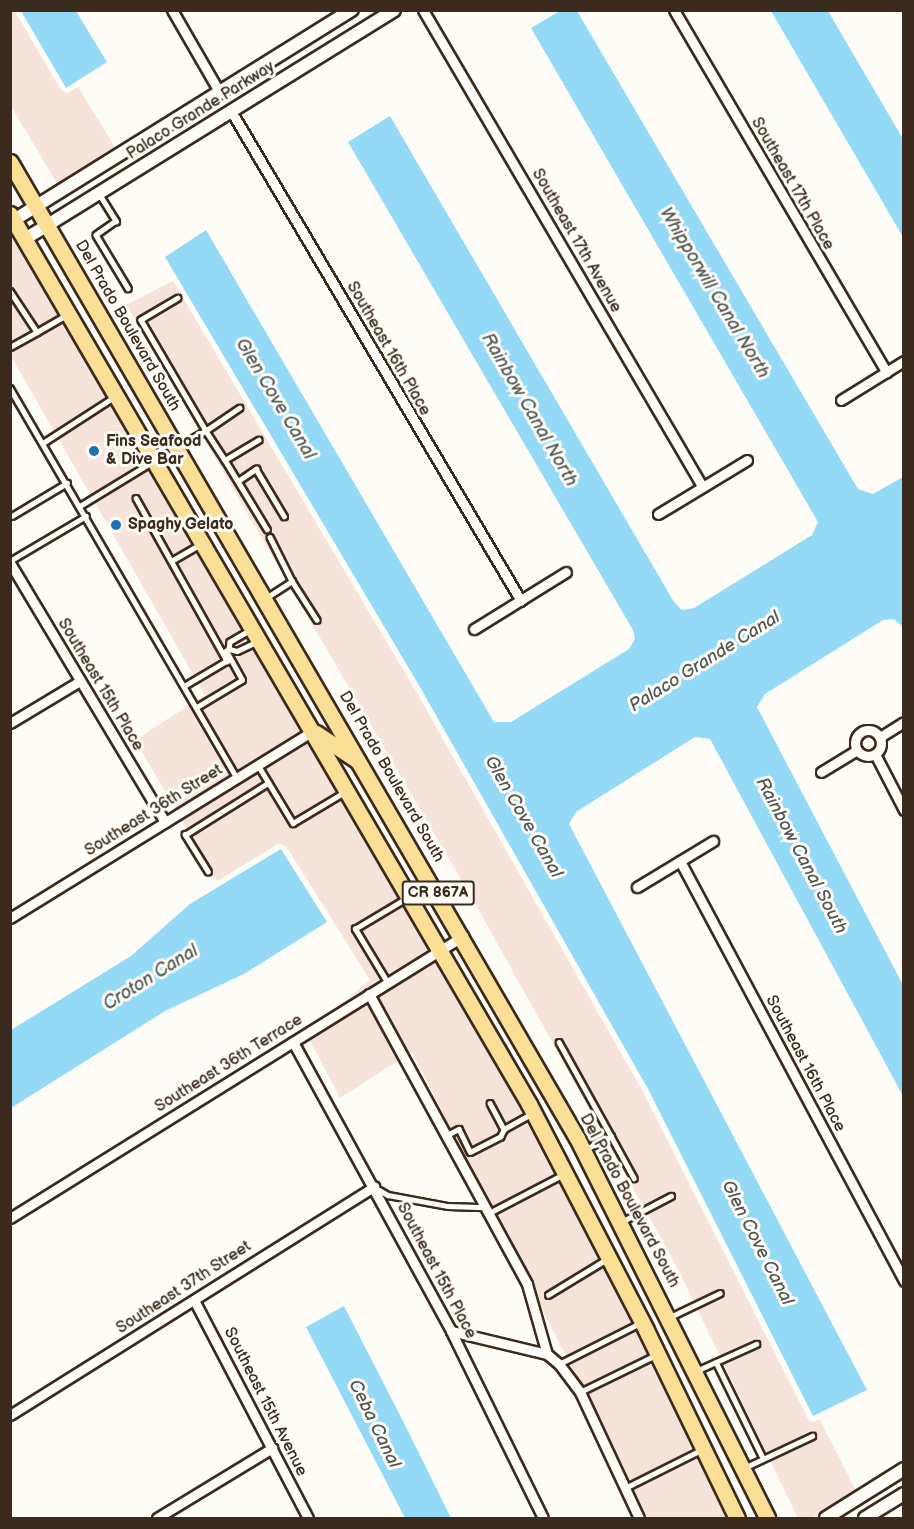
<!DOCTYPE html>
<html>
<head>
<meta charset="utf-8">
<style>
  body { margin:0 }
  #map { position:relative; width:914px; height:1529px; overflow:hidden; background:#fdfcf7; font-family:"Balsamiq Sans",sans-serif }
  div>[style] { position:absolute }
  .built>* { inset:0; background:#f5e3dc }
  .water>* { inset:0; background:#94daf6 }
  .roads { filter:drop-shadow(2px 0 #3b2a1e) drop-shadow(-2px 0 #3b2a1e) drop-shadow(0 2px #3b2a1e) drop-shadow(0 -2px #3b2a1e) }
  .service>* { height:4.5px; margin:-2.25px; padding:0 2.25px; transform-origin:2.25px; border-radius:2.25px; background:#fdfcf7 }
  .minor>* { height:9px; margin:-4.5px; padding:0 4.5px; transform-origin:4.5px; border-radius:4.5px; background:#fdfcf7 }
  .minor>.ring { margin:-4.5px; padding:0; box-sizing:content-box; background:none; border:9px solid #fdfcf7; border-radius:50% }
  .tertiary>* { height:12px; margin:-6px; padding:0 6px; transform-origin:6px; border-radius:6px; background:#fdfcf7 }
  .primary>* { height:15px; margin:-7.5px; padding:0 7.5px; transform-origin:7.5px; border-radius:7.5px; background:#fadf96 }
  .dots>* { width:16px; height:16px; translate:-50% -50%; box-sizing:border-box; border:3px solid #fdfcf7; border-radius:50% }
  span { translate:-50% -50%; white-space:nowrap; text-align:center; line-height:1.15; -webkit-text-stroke:6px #fdfcf7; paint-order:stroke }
  .shield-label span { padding:2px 4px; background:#fdfcf7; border:2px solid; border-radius:4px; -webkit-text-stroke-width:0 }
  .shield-label { font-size:15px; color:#3b2a1e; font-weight:700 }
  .street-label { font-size:16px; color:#3b2a1e }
  .poi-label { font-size:16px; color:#3b2a1e; font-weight:700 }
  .left { translate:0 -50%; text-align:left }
  .water-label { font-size:18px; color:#515654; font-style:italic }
  .frame { position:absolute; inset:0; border:12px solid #3b2a1e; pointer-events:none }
</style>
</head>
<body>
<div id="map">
  <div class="built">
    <i style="clip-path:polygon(14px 10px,61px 90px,67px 93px,78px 87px,116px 149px,58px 185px,11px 106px,10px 11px)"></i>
    <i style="clip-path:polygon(10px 229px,523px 1107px,670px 1392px,729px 1518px,648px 1518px,412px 1052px,340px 1098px,306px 1033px,370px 980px,286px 846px,278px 844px,217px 881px,135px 740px,205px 695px,11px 356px)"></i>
    <i style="clip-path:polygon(173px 281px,415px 690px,643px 1092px,808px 1419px,812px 1422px,820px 1420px,856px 1491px,812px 1518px,798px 1518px,677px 1267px,477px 907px,126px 305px)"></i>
  </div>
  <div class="water">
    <i style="clip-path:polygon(21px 11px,76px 11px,107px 62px,66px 88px)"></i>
    <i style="clip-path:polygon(560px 11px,577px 11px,858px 489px,873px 494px,903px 477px,903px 627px,894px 619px,883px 620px,765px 694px,757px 707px,903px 985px,903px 1096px,710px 739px,695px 737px,576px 812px,569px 824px,867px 1390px,813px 1416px,648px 1089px,420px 687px,165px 257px,206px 230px,494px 722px,511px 722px,629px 649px,635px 639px,633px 630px,348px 142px,390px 116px,674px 602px,682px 610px,694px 608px,812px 535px,818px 522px,531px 28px)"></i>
    <i style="clip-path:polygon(771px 11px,828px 11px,903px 139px,903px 237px)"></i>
    <i style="clip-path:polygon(281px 849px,327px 922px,244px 974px,165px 1011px,11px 1108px,11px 1030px,131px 956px,190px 904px)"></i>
    <i style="clip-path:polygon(344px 1306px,406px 1427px,451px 1518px,405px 1518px,306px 1327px)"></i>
  </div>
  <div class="roads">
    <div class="service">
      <i style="left:100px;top:195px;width:31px;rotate:58deg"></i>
      <i style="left:116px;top:221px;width:24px;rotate:145deg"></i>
      <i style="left:96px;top:235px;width:62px;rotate:58.9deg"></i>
      <i style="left:10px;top:291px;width:49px;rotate:56.6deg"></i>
      <i style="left:37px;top:332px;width:32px;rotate:-30deg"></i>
      <i style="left:178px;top:298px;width:43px;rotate:149.3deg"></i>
      <i style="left:141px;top:320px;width:129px;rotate:59.6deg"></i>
      <i style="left:206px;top:431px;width:30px;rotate:150deg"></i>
      <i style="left:10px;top:347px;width:31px;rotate:-29deg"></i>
      <i style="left:10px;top:388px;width:451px;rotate:59.8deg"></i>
      <i style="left:240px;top:408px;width:41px;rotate:145.9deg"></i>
      <i style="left:206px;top:431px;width:35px;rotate:57deg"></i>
      <i style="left:225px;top:460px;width:39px;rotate:-31deg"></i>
      <i style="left:43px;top:443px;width:85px;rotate:-32.9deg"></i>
      <i style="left:225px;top:460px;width:81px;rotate:58.7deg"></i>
      <i style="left:238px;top:481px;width:22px;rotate:-34deg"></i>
      <i style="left:256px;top:469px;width:55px;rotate:59.2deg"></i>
      <i style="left:136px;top:498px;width:187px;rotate:60.8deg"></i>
      <i style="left:227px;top:661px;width:49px;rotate:149.2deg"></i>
      <i style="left:80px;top:506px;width:84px;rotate:-31.4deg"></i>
      <i style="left:12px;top:516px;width:64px;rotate:-31deg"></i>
      <i style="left:270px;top:537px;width:49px;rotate:63.4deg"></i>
      <i style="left:173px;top:560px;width:30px;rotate:-30deg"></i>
      <i style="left:10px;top:561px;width:88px;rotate:-30.6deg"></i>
      <i style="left:266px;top:598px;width:31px;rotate:-33deg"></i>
      <i style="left:292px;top:581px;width:46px;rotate:57.3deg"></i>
      <i style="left:251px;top:630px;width:24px;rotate:150deg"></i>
      <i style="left:230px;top:642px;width:7px;rotate:98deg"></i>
      <i style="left:229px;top:649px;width:8px;rotate:14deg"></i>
      <i style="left:237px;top:651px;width:21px;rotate:-25deg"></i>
      <i style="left:197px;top:707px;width:52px;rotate:-31deg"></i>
      <i style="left:242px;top:680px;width:33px;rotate:-119deg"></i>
      <i style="left:258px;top:765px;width:68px;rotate:58.9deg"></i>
      <i style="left:293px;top:823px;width:58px;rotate:-31deg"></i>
      <i style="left:208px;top:872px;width:44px;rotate:-121.9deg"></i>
      <i style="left:185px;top:835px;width:98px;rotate:-32.1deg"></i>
      <i style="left:387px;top:982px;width:62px;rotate:-121.1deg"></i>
      <i style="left:355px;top:929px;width:58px;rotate:-31deg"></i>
      <i style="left:559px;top:1042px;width:107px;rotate:61deg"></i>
      <i style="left:490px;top:1103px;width:30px;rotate:62deg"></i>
      <i style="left:504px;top:1129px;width:31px;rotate:-29deg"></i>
      <i style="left:447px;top:1135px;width:13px;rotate:-27deg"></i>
      <i style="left:459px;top:1129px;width:25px;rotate:64deg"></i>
      <i style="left:470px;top:1152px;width:34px;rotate:-27deg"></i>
      <i style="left:500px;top:1137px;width:9px;rotate:-63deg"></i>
      <i style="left:586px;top:1149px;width:28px;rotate:-27deg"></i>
      <i style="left:611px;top:1136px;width:48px;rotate:61.3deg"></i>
      <i style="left:374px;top:1187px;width:16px;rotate:30deg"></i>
      <i style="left:388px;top:1195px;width:61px;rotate:10.4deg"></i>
      <i style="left:448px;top:1206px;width:37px;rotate:2deg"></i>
      <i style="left:489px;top:1213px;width:85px;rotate:-27.5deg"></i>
      <i style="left:623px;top:1221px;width:54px;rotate:-27.5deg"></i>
      <i style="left:548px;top:1295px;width:69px;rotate:-31.4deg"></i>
      <i style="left:670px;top:1317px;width:55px;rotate:-25.6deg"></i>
      <i style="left:716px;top:1362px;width:107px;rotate:63.9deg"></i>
      <i style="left:559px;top:1364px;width:91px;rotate:-26.8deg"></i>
      <i style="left:696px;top:1371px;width:66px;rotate:-24.2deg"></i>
      <i style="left:580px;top:1392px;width:85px;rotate:-26deg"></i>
      <i style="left:746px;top:1467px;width:73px;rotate:-25.2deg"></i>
      <i style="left:625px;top:1488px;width:85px;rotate:-26.6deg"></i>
    </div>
    <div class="minor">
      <i style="left:172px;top:10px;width:96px;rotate:60deg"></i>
      <i style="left:423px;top:10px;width:552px;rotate:59.62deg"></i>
      <i style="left:674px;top:10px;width:420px;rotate:59.6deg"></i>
      <i style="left:231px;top:111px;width:569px;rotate:59.38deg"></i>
      <i style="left:841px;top:400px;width:74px;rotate:-31.8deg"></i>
      <i style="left:658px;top:514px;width:104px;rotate:-31.2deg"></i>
      <i style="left:10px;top:563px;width:302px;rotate:59.1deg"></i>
      <i style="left:474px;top:629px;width:108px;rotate:-31.8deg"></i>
      <i style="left:10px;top:723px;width:82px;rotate:-31deg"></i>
      <i class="ring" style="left:855px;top:730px;width:17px;height:17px"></i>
      <i style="left:880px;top:737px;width:28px;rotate:-32deg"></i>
      <i style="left:875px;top:754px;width:63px;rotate:62.6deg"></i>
      <i style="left:821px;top:772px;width:42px;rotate:-31.4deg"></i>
      <i style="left:680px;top:861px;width:476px;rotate:61.9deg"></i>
      <i style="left:637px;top:887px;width:89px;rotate:-31.2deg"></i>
      <i style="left:10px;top:918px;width:356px;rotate:-31.7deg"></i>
      <i style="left:369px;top:994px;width:330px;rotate:61.4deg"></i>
      <i style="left:527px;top:1284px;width:73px;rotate:74.1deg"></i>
      <i style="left:293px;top:1042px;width:329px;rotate:61.3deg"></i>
      <i style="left:451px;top:1331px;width:208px;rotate:63.8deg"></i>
      <i style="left:10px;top:1218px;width:534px;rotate:-31.9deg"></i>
      <i style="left:194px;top:1300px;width:246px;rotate:62.4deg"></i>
      <i style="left:451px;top:1331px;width:99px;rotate:13.5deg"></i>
      <i style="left:547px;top:1354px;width:16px;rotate:40deg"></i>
      <i style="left:559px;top:1364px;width:35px;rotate:53deg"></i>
      <i style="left:580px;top:1392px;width:139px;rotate:64.9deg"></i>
      <i style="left:10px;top:1415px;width:430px;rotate:-32.1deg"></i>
      <i style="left:157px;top:1518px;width:135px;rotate:-31.3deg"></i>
    </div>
    <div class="tertiary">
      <i style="left:14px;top:220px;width:398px;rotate:-31.9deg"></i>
      <i style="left:25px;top:239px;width:434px;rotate:-31.8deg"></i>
      <i style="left:826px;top:1518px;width:92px;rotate:-32.1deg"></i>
      <i style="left:865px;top:1518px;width:46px;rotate:-31.6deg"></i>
    </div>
    <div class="primary">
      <i style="left:10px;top:162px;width:1129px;rotate:59.85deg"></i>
      <i style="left:577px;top:1138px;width:425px;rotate:63.4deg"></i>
      <i style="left:10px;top:214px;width:1030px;rotate:59.75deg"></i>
      <i style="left:529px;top:1104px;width:254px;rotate:62.6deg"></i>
      <i style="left:646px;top:1330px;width:209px;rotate:64.2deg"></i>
      <i style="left:316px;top:733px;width:50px;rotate:33.7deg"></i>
    </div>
  </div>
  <div class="dots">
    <i style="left:94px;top:451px;background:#1f6fb2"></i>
    <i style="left:116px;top:525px;background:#1f6fb2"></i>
  </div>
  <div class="shield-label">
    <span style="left:438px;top:893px">CR 867A</span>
  </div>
  <div class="street-label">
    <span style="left:201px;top:111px;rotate:-32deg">Palaco Grande Parkway</span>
    <span style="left:792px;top:184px;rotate:60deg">Southeast 17th Place</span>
    <span style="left:576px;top:241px;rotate:60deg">Southeast 17th Avenue</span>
    <span style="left:127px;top:326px;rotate:60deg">Del Prado Boulevard South</span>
    <span style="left:388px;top:349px;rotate:60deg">Southeast 16th Place</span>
    <span style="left:100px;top:685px;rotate:59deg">Southeast 15th Place</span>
    <span style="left:391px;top:777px;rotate:60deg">Del Prado Boulevard South</span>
    <span style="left:154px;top:811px;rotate:-32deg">Southeast 36th Street</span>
    <span style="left:229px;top:1064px;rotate:-32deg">Southeast 36th Terrace</span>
    <span style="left:805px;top:1064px;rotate:62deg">Southeast 16th Place</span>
    <span style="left:629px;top:1201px;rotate:62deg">Del Prado Boulevard South</span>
    <span style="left:436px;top:1271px;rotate:62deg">Southeast 15th Place</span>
    <span style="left:184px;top:1288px;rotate:-33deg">Southeast 37th Street</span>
    <span style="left:265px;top:1402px;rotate:63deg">Southeast 15th Avenue</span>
  </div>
  <div class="poi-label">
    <span class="left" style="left:106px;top:451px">Fins Seafood<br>&amp; Dive Bar</span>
    <span class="left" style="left:128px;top:525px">Spaghy Gelato</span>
  </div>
  <div class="water-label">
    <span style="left:714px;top:293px;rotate:59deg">Whipporwill Canal North</span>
    <span style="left:275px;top:399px;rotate:59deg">Glen Cove Canal</span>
    <span style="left:529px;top:410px;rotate:60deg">Rainbow Canal North</span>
    <span style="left:705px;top:662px;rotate:-32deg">Palaco Grande Canal</span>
    <span style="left:523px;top:817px;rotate:60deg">Glen Cove Canal</span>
    <span style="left:801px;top:856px;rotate:62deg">Rainbow Canal South</span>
    <span style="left:151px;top:978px;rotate:-32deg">Croton Canal</span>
    <span style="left:757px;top:1243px;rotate:63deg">Glen Cove Canal</span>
    <span style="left:374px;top:1424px;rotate:64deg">Ceba Canal</span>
  </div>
  <div class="frame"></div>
</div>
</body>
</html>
